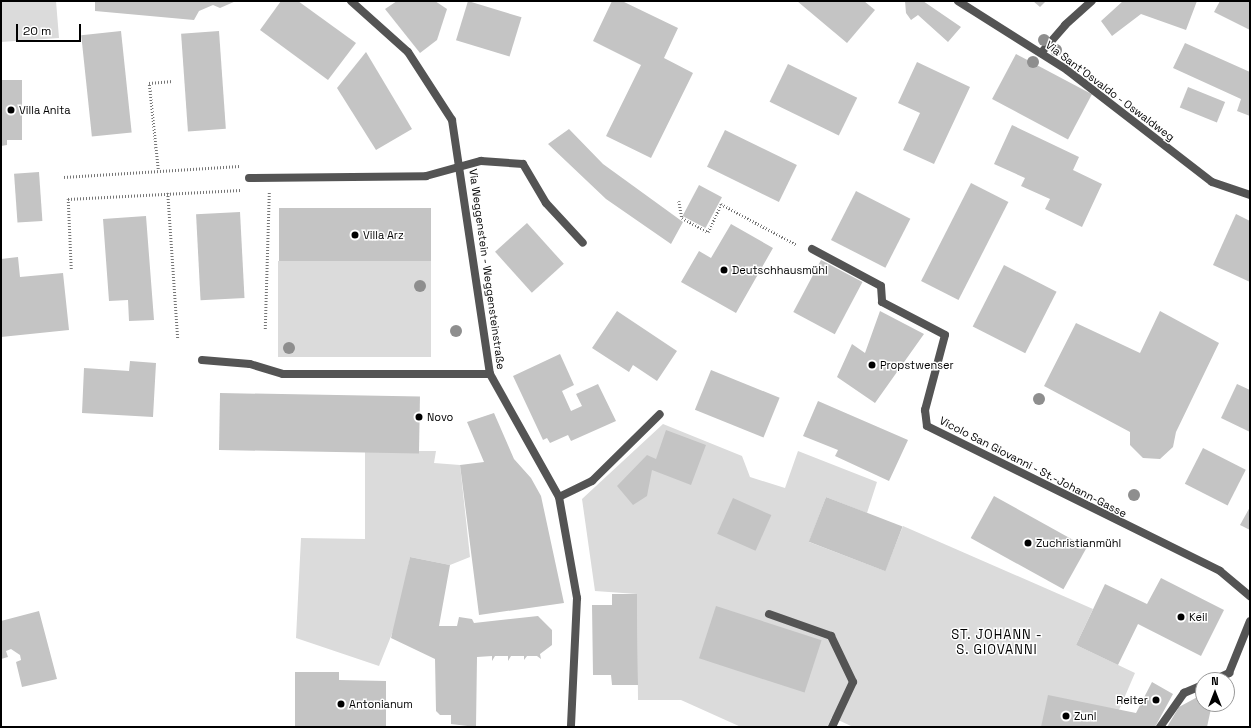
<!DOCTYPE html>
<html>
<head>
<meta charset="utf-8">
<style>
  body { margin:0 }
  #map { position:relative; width:1251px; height:728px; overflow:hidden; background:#fff; font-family:"Space Grotesk",sans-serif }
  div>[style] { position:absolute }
  .green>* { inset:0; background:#dbdbdb; transform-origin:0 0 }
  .building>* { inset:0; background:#c4c4c4; transform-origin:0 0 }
  .path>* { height:2.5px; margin-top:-1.25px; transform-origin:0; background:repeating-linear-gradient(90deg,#767676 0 1px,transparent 0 3px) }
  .service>* { height:8px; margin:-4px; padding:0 4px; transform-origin:4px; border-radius:4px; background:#545454 }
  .minor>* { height:8px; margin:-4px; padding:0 4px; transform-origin:4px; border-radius:4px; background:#545454 }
  .trees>* { width:12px; height:12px; margin:-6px; border-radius:50%; background:#8e8e8e }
  .dots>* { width:11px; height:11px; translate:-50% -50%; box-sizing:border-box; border:2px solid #fff; border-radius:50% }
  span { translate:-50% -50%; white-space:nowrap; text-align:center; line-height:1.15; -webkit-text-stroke:3px #fff; paint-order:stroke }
  .street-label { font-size:11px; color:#000 }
  .poi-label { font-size:11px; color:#000 }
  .left { translate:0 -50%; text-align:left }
  .right { translate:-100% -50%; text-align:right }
  .quarter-label { font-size:13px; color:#000; letter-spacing:1px }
  .frame { position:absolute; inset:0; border:2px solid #000; pointer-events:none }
  .north { position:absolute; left:1195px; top:672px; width:40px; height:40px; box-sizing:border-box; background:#fff; border:1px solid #999; border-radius:50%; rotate:0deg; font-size:11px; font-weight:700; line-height:16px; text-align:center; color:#000 }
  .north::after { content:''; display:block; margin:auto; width:14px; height:18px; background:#000; clip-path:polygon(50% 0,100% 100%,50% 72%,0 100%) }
  .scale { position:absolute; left:16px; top:24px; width:65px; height:18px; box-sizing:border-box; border:2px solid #000; border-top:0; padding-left:5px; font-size:12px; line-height:14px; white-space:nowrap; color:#000; -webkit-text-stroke:3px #fff; paint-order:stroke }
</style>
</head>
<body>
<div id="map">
  <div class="green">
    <i style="clip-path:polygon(1px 1px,56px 1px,59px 38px,1px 42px)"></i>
    <i style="left:278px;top:261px;width:153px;height:96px"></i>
    <i style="clip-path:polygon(663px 424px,742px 456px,750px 477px,785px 488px,798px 451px,877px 482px,867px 513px,826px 497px,809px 542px,885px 571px,903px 526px,1093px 609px,1076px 645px,1135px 673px,1119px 710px,1041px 727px,853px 727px,832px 717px,827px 727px,741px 727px,681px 700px,638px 700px,637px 594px,595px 591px,582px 499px)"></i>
    <i style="clip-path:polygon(365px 451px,436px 451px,434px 463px,460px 465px,470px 557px,450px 565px,410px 557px,398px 619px,379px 666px,296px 638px,301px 538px,365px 539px)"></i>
  </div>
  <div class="building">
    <i style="clip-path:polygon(95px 1px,236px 1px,220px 8px,213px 5px,199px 11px,194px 20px,95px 11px)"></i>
    <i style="clip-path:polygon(281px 1px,298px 1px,356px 43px,328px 80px,260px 30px)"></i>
    <i style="clip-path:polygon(397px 1px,435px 1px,447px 9px,437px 40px,420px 53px,385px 9px)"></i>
    <i style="left:468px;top:1px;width:56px;height:41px;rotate:17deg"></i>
    <i style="clip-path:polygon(612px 1px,622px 1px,678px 28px,664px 58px,693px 73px,651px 158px,606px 136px,641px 65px,593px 41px)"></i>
    <i style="clip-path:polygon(797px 1px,864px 1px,875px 10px,847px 43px)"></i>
    <i style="clip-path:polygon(905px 1px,923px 1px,961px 27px,948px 42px,918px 15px,911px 20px,906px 13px)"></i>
    <i style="clip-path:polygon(1033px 1px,1046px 1px,1040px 7px)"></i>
    <i style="clip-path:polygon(1123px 1px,1197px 1px,1186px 30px,1141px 14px,1112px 36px,1101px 21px)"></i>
    <i style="clip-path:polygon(1220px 1px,1250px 1px,1250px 30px,1214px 12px)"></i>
    <i style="left:121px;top:31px;width:102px;height:40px;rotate:84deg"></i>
    <i style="left:219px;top:31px;width:98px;height:38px;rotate:86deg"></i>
    <i style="clip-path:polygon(1185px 43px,1250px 72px,1250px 116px,1237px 111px,1241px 99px,1173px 68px)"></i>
    <i style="clip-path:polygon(366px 52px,412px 129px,376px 150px,337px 88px)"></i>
    <i style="left:1016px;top:54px;width:86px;height:51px;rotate:28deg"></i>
    <i style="clip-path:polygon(917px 62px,970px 87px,934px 164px,903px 150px,920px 113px,898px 103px)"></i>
    <i style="left:788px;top:64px;width:77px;height:42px;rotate:26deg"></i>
    <i style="clip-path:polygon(1px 80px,22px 80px,22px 140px,7px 140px,7px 145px,1px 146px)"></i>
    <i style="left:1188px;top:87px;width:40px;height:22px;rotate:22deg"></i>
    <i style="clip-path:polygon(1012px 125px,1079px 157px,1073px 170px,1102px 184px,1082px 227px,1045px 209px,1050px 199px,1021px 186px,1025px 178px,994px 164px)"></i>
    <i style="clip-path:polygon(569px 129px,603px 164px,683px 222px,671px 244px,606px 199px,548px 144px)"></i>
    <i style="left:725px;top:130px;width:80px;height:41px;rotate:26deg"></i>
    <i style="left:39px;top:172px;width:49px;height:25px;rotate:86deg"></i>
    <i style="left:971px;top:183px;width:42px;height:110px;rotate:27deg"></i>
    <i style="left:699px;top:185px;width:26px;height:35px;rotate:28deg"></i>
    <i style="left:856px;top:191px;width:61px;height:55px;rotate:27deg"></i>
    <i style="left:279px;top:208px;width:152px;height:53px"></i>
    <i style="left:240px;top:212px;width:86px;height:44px;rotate:87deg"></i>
    <i style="clip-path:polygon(1236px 214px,1250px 221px,1250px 282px,1213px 265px)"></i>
    <i style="clip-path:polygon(146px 216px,154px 320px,129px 321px,128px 300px,109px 301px,103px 219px)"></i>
    <i style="left:527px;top:223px;width:55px;height:43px;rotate:48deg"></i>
    <i style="clip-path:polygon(731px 224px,773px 248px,736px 313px,681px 282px,699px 251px,711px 258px)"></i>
    <i style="clip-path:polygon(18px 257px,20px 277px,63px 273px,69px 330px,1px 337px,1px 259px)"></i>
    <i style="left:821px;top:260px;width:47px;height:59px;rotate:28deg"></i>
    <i style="left:1004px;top:265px;width:59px;height:69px;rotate:27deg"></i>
    <i style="clip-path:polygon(617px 311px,677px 351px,657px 381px,633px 365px,629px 372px,592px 348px)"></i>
    <i style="clip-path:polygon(880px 311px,924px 334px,875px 403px,837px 377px,852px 344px,865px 353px)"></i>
    <i style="clip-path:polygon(1160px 311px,1219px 343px,1176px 432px,1173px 447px,1160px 459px,1143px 458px,1130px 445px,1130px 432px,1044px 386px,1076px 323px,1140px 353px)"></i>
    <i style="clip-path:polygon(560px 354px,574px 385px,562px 391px,571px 411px,582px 406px,576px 394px,598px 384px,616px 421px,571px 441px,568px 435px,550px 443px,547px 438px,543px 440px,513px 376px)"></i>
    <i style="clip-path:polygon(130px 361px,156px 363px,153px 417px,82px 413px,84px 368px,129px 371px)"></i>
    <i style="left:711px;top:370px;width:74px;height:43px;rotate:22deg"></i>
    <i style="clip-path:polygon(1237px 384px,1250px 390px,1250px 432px,1221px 418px)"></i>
    <i style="left:220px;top:393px;width:200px;height:57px;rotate:1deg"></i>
    <i style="clip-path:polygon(818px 401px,908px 440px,889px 481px,835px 456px,838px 450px,803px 436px)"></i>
    <i style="clip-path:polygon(494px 413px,514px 459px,531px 478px,541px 496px,564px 603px,479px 615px,460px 465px,484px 462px,467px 422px)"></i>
    <i style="clip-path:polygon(666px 430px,706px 445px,691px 485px,652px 470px,647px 496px,633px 505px,617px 486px,647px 455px,656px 459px)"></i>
    <i style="left:1203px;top:448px;width:48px;height:40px;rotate:27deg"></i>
    <i style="left:994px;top:496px;width:106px;height:48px;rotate:29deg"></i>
    <i style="left:826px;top:497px;width:82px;height:48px;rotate:21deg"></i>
    <i style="left:733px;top:498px;width:42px;height:39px;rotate:24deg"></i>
    <i style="clip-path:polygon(1250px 507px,1250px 530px,1240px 525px)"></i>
    <i style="clip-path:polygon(410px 557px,450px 565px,439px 626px,457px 626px,459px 617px,472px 619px,474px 623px,538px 616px,552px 630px,552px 645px,540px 654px,541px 659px,537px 656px,527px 656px,524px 660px,524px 656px,511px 656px,508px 661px,508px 656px,495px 656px,492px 661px,492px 656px,477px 657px,476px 727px,451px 724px,451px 715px,440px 715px,436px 711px,435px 659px,391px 638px)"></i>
    <i style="clip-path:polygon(1161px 578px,1224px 610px,1201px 656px,1138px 624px,1118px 665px,1076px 645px,1105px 584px,1147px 604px)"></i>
    <i style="clip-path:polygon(612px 594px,637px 594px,638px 685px,612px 685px,611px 675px,593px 675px,592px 605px,612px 605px)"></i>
    <i style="left:716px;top:606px;width:111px;height:55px;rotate:18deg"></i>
    <i style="clip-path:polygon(39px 611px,57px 679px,22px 687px,16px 662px,21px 660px,20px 655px,11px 649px,6px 651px,8px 657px,1px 659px,1px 621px)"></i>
    <i style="clip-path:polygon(295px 672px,339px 672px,339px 680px,386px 681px,386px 727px,295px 727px)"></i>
    <i style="clip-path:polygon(1152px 682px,1173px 694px,1155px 727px,1041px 727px,1048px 695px,1136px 713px)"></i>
    <i style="clip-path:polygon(1203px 694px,1203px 704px,1212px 704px,1207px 727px,1167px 727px,1179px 707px)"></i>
  </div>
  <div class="path">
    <i style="left:158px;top:169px;width:86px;rotate:-96deg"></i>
    <i style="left:149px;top:83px;width:24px;rotate:-5deg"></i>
    <i style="left:64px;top:177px;width:176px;rotate:-3.6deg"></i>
    <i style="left:168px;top:193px;width:146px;rotate:86.1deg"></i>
    <i style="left:679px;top:201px;width:17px;rotate:80deg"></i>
    <i style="left:682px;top:218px;width:30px;rotate:28deg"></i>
    <i style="left:708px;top:232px;width:31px;rotate:-65deg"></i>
    <i style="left:721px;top:204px;width:86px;rotate:28.3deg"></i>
    <i style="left:71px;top:269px;width:70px;rotate:-92.5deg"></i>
    <i style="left:68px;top:199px;width:173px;rotate:-3deg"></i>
    <i style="left:265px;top:329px;width:137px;rotate:-88.3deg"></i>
  </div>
  <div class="service">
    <i style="left:249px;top:178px;width:177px;rotate:-0.6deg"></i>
    <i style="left:426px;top:176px;width:57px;rotate:-15.3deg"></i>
    <i style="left:481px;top:161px;width:42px;rotate:4.1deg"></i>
    <i style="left:523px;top:164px;width:45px;rotate:59.5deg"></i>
    <i style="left:546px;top:203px;width:54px;rotate:47.2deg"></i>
    <i style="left:202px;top:360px;width:48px;rotate:4.8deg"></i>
    <i style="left:250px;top:364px;width:34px;rotate:17deg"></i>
    <i style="left:283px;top:374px;width:207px"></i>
    <i style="left:559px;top:497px;width:37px;rotate:-26deg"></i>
    <i style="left:592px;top:481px;width:95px;rotate:-44.6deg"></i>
    <i style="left:769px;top:614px;width:66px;rotate:19.5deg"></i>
    <i style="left:831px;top:636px;width:51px;rotate:64.4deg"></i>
    <i style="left:853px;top:682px;width:50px;rotate:115deg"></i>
  </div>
  <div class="minor">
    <i style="left:351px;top:1px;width:76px;rotate:41.8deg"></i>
    <i style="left:408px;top:52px;width:81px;rotate:57.1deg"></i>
    <i style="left:452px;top:120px;width:257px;rotate:81.5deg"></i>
    <i style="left:490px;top:374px;width:141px;rotate:60.7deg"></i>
    <i style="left:559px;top:497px;width:103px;rotate:79.9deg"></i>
    <i style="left:577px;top:598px;width:129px;rotate:92.7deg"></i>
    <i style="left:958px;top:1px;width:129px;rotate:32.3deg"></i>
    <i style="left:1067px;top:70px;width:183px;rotate:37.7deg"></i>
    <i style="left:1212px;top:182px;width:40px;rotate:18.9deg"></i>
    <i style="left:1041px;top:53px;width:37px;rotate:-49deg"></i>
    <i style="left:1065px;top:25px;width:36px;rotate:-42deg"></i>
    <i style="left:812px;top:249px;width:78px;rotate:28.2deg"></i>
    <i style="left:881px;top:286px;width:16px;rotate:86deg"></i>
    <i style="left:882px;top:302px;width:71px;rotate:27.6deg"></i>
    <i style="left:945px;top:335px;width:78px;rotate:104.9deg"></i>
    <i style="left:925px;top:410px;width:16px;rotate:83deg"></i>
    <i style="left:927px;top:426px;width:327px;rotate:26.3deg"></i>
    <i style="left:1220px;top:571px;width:39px;rotate:40deg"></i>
    <i style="left:1214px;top:680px;width:17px;rotate:-25deg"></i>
    <i style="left:1229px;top:673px;width:56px;rotate:-68deg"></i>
    <i style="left:1160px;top:727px;width:42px;rotate:-54.8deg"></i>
    <i style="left:1184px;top:693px;width:21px;rotate:-23deg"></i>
  </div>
  <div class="trees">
    <i style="left:1044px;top:40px"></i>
    <i style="left:1056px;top:50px"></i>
    <i style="left:1033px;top:62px"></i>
    <i style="left:420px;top:286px"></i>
    <i style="left:456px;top:331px"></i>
    <i style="left:289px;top:348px"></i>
    <i style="left:1039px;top:399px"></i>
    <i style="left:1134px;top:495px"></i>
  </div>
  <div class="dots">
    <i style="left:11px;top:110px;background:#000"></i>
    <i style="left:355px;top:235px;background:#000"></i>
    <i style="left:724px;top:270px;background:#000"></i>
    <i style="left:872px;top:365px;background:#000"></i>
    <i style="left:419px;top:417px;background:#000"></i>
    <i style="left:1028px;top:543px;background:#000"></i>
    <i style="left:1181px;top:617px;background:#000"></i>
    <i style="left:1156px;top:700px;background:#000"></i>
    <i style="left:341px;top:704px;background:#000"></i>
    <i style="left:1066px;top:716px;background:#000"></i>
  </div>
  <div class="street-label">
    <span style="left:1110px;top:91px;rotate:37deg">Via Sant'Osvaldo - Oswaldweg</span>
    <span style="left:487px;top:269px;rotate:82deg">Via Weggenstein - Weggensteinstraße</span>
    <span style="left:1033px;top:467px;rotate:27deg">Vicolo San Giovanni - St.-Johann-Gasse</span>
  </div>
  <div class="poi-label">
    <span class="left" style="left:19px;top:110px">Villa Anita</span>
    <span class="left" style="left:363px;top:235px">Villa Arz</span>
    <span class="left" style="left:732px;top:270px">Deutschhausmühl</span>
    <span class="left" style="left:880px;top:365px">Propstwenser</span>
    <span class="left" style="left:427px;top:417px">Novo</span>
    <span class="left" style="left:1036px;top:543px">Zuchristianmühl</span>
    <span class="left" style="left:1189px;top:617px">Keil</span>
    <span class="right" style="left:1148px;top:700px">Reiter</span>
    <span class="left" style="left:349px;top:704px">Antonianum</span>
    <span class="left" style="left:1074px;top:716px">Zunl</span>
  </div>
  <div class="quarter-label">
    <span style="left:997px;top:643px">ST. JOHANN -<br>S. GIOVANNI</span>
  </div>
  <div class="frame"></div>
  <div class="north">N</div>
  <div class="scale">20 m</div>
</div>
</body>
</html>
